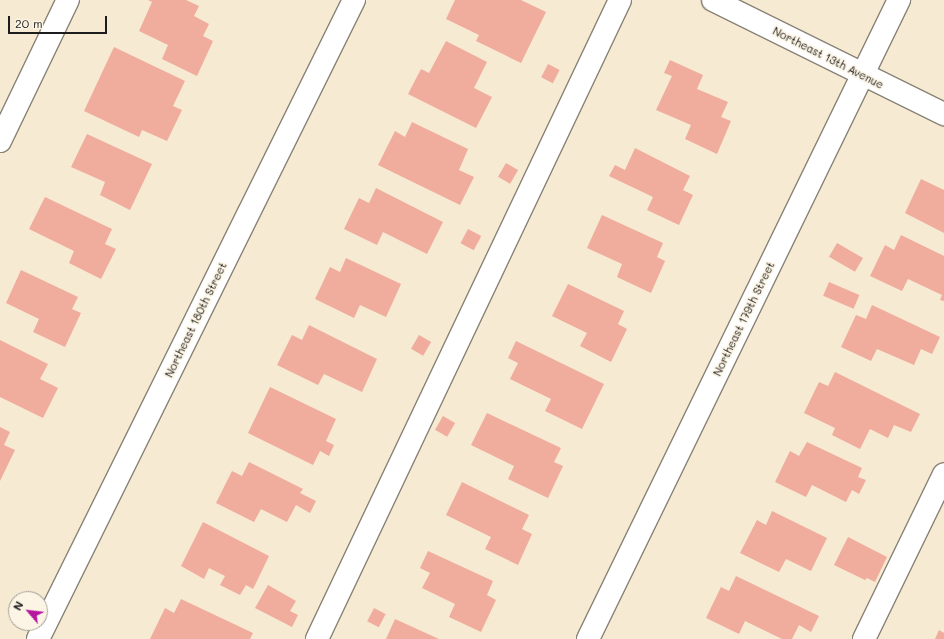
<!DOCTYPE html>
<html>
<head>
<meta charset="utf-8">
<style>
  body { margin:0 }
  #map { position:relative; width:944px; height:639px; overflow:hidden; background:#f6ead2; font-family:Mali,sans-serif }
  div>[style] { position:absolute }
  .building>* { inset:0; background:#f0ac9d; transform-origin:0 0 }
  .roads { filter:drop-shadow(1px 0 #898377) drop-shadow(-1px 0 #898377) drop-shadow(0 1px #898377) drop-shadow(0 -1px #898377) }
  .minor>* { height:22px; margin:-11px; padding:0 11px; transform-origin:11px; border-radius:11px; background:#fff }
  span { translate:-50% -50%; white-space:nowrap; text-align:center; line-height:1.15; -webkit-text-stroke:3.5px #fcf5e5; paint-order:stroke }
  .street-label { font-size:11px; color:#1c1c1c }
  .north { position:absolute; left:8px; top:591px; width:40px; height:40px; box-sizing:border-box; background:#fcf5e5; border:1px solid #a29e95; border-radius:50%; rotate:298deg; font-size:11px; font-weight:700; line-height:16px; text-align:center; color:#1c1c1c }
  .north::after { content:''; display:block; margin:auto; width:14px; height:18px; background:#b5179e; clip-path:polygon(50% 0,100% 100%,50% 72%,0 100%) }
  .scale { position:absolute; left:8px; top:16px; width:99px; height:18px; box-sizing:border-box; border:2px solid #1c1c1c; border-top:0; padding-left:5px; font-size:12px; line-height:14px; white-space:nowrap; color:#1c1c1c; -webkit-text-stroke:3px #fcf5e5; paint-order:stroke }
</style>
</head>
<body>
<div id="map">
  <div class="building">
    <i style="clip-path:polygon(148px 0,186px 0,199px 6px,194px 16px,209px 24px,203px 36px,213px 41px,197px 76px,162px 59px,168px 45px,139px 31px,152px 2px)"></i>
    <i style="clip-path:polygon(455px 0,521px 0,546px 12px,521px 63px,476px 41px,479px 35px,446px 19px)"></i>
    <i style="clip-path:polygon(446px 41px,487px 62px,474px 88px,492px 97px,476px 128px,408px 94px,421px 69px,429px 73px)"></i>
    <i style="clip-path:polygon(114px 47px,185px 81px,173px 106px,182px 110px,167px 141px,142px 130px,139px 137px,84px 111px)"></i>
    <i style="clip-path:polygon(670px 60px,703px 75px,697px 89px,728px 102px,721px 117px,731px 121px,717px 154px,685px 139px,691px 125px,656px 110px,672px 76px,664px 73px)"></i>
    <i style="left:548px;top:64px;width:13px;height:15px;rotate:27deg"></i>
    <i style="clip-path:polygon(412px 122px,468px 149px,459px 170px,474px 177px,460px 205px,378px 165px,395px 131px,405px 137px)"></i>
    <i style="clip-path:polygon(87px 134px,152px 164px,130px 210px,100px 195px,105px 182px,71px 167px)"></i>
    <i style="clip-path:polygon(635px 148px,690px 176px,683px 190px,693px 195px,679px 225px,647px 210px,653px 197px,609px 176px,615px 165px,625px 170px)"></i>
    <i style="left:506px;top:163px;width:14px;height:16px;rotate:30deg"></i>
    <i style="clip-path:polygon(921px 179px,944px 190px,944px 233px,905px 213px)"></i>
    <i style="clip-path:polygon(376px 188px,443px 222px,427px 254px,383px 232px,377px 245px,344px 229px,359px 198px,369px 203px)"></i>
    <i style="clip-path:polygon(45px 197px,112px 229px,105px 244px,116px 249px,101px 279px,69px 263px,74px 251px,29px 229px)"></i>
    <i style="clip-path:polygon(602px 215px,663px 243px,657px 257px,665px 261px,651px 293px,617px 277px,622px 264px,587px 248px)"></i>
    <i style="left:468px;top:229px;width:15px;height:16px;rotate:28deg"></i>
    <i style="clip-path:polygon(901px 235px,944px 256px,944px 301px,940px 300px,942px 295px,908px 279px,902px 291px,870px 276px,885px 245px,894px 250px)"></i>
    <i style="left:837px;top:243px;width:30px;height:16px;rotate:30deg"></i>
    <i style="clip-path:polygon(346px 258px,401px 284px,386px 317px,360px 305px,354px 318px,315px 299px,330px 267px,340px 272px)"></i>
    <i style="clip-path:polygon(21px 270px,78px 297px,72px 309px,81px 313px,65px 347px,33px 332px,39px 319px,6px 303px)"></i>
    <i style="left:829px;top:282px;width:33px;height:15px;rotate:23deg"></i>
    <i style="clip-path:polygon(568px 284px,624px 311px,618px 324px,627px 329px,611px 362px,580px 346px,587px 333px,552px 316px)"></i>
    <i style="clip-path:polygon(872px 305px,940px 337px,932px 354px,921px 349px,914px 365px,877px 349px,871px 361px,841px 347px,856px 315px,866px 319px)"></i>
    <i style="clip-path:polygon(309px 325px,377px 359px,362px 392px,324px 374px,318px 385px,277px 365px,292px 335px,302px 340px)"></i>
    <i style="left:419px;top:335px;width:14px;height:16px;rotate:30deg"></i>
    <i style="clip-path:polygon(0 340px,48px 364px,40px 379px,58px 388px,43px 418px,0 397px)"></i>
    <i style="clip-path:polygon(516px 341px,604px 384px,582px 429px,545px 411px,551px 399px,510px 379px,518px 363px,508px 358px)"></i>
    <i style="clip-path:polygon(835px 372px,920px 414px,911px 432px,894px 425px,888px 438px,870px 429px,860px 449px,832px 435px,835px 428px,804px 413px,819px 382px,828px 386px)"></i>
    <i style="clip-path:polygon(270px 387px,336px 419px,326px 441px,334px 445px,329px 456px,320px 451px,313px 465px,248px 433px)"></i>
    <i style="clip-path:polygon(487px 413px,561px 448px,554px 462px,563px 466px,548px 498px,508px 479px,514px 466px,471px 445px)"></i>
    <i style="left:443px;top:416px;width:14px;height:16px;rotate:30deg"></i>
    <i style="clip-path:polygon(0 427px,10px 432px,4px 445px,15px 450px,0 481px)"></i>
    <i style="clip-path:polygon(807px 442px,862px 468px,858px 477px,866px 480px,859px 494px,852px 490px,846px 502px,812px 485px,806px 497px,775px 482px,790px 451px,799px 456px)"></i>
    <i style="clip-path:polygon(249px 462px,303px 489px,300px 493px,316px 501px,310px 513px,296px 505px,287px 522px,261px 509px,254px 522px,216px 503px,232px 471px,242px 476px)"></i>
    <i style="clip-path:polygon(462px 482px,529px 515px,522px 529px,532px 534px,518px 565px,485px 549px,491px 537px,446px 515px)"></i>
    <i style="clip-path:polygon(772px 511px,827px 538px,811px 571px,786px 559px,779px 572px,740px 553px,757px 520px,766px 525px)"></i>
    <i style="clip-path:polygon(203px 522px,269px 556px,253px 589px,246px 585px,240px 595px,220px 585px,225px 576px,209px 568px,204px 579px,181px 566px)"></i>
    <i style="clip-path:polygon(848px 537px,887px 557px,875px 582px,867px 578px,865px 580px,834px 565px)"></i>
    <i style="clip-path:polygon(428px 551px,493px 581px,487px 595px,496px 600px,481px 632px,449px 617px,455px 604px,422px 588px,430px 573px,420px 568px)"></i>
    <i style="clip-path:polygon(736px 576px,819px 616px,811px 632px,799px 625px,792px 639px,782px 639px,745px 621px,739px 634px,706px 618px,721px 587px,729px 591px)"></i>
    <i style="clip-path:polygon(268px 585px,296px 601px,290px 611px,298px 615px,292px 627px,255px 608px)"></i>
    <i style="clip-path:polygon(181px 599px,253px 633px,250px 639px,150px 639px,165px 608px,174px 613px)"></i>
    <i style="left:374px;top:608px;width:13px;height:15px;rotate:27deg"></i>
    <i style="clip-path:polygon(395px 619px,439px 639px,386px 639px)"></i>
    <i style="clip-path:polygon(939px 630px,944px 633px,944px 639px,935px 639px)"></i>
  </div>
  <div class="roads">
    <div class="minor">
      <i style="left:713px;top:0;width:258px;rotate:26.3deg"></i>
      <i style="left:0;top:141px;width:157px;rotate:-64.3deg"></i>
      <i style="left:38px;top:639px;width:713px;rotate:-63.69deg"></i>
      <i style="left:317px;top:639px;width:707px;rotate:-64.63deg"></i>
      <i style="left:588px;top:639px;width:711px;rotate:-64.05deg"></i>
      <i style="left:864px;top:639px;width:183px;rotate:-64.1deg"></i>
    </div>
  </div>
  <div class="street-label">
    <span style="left:828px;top:58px;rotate:27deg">Northeast 13th Avenue</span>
    <span style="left:744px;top:319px;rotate:-64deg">Northeast 179th Street</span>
    <span style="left:196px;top:320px;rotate:-64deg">Northeast 180th Street</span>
  </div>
  <div class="north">N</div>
  <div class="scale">20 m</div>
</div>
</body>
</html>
